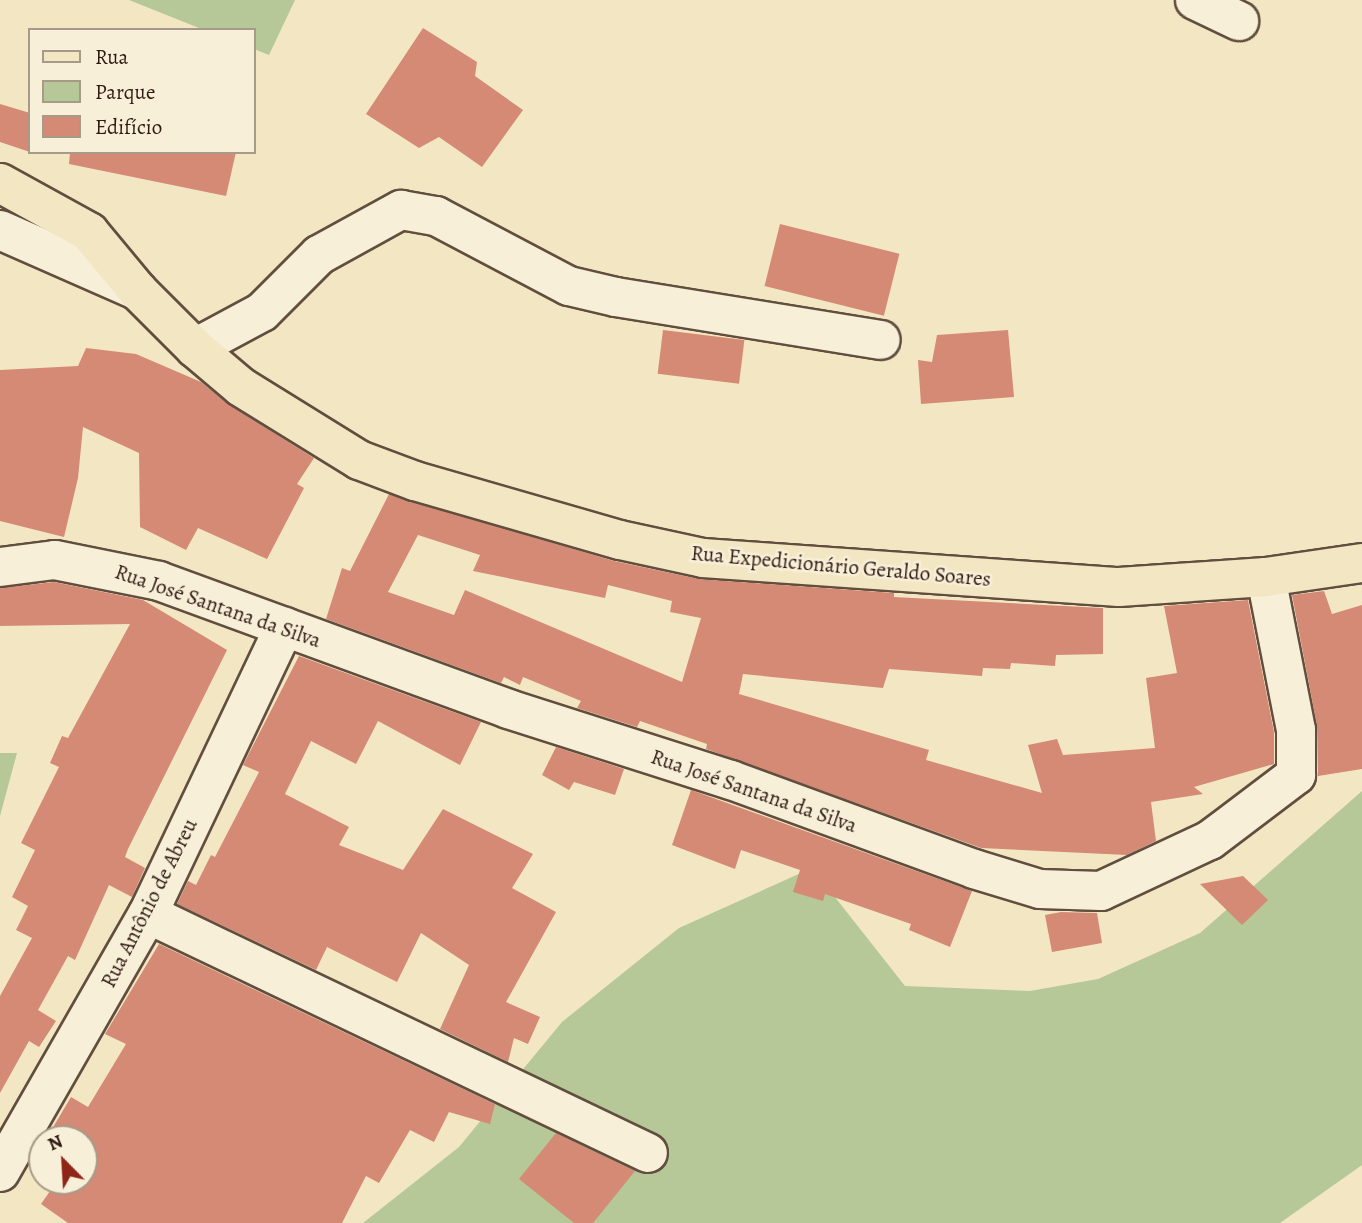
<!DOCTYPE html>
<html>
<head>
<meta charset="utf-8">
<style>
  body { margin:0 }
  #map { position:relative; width:1362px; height:1223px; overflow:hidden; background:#f3e7c3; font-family:Alegreya,serif }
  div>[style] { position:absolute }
  .green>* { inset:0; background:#b6c798 }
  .building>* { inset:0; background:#d48a74; transform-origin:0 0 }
  .roads { filter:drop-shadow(2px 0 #614e3f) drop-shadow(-2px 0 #614e3f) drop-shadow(0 2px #614e3f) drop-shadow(0 -2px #614e3f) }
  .minor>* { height:38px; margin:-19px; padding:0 19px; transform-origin:19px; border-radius:19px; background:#f7efd8 }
  .major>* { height:38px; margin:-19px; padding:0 19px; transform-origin:19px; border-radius:19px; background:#f3e7c3 }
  span { translate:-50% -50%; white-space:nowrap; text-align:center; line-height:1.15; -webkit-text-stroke:5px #f7efd8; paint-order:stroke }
  .street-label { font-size:21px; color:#301b13 }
  .legend { position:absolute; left:28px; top:28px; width:228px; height:126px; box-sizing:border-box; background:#f7efd8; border:2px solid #a79a89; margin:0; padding:9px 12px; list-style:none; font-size:21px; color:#301b13 }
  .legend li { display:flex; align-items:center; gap:14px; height:35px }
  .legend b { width:35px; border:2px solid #a79a89 }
  .north { position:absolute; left:28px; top:1125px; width:70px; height:70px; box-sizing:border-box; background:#f7efd8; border:2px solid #a79a89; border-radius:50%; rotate:336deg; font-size:19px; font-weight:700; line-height:28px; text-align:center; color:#301b13 }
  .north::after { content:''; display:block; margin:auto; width:24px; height:32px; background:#8f2418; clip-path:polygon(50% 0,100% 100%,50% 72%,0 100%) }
</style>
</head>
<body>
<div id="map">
  <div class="green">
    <i style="clip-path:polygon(129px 0,295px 0,269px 55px,254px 49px,254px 30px,204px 30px)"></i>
    <i style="clip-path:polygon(0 753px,17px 753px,0 816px)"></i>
    <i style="clip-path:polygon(1362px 791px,1362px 1165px,1280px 1223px,363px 1223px,459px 1147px,562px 1022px,679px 928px,812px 868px,905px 986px,1030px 991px,1098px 979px,1200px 933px)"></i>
  </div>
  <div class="building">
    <i style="clip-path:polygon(423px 28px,477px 62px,475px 76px,523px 110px,482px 167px,439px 137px,419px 148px,366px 114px)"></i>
    <i style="clip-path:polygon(0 104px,30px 113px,30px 152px,0 142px)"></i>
    <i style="clip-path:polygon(70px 152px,236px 152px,226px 196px,69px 164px)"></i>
    <i style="left:780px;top:224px;width:123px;height:64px;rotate:14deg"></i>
    <i style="left:663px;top:330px;width:82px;height:44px;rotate:7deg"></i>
    <i style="clip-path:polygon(1008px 330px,1014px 397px,921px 404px,918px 360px,932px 362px,937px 335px)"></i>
    <i style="clip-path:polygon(86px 348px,136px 354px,201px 382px,229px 405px,314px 458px,297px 484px,304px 488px,267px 559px,198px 528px,186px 550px,140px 527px,139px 453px,83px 427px,78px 478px,64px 537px,0 521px,0 370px,78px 366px)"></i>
    <i style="clip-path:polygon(evenodd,389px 494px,614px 561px,699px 579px,894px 593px,894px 597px,1103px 608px,1103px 654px,1056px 655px,1055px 666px,1011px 663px,1010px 669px,983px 668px,982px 676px,889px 669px,883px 688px,743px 674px,739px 694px,929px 750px,926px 760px,1042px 793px,1028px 745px,1057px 739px,1063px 755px,1155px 748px,1146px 678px,1177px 673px,1164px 606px,1248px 600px,1274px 732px,1274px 764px,1194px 787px,1203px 794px,1151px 802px,1156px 841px,1127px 855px,981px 848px,706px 749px,707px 744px,640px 721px,637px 727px,577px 708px,581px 701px,523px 677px,520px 685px,504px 677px,501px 683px,326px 619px,342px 568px,350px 571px,389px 494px,418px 535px,480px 555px,473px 571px,605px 598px,608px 585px,672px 601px,670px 612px,701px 618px,682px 682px,465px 590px,454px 615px,388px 592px,418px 535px)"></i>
    <i style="clip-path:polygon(54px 582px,143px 600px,227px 650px,128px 849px,125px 857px,145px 868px,132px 897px,109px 885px,75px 960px,68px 956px,38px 1010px,56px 1021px,39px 1047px,29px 1041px,0 1093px,0 996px,32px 938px,16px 930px,28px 906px,12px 897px,35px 850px,21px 843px,59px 767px,50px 763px,62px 736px,68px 738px,130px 624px,0 626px,0 588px)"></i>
    <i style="clip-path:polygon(1324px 591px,1332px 614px,1362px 605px,1362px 769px,1318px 776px,1317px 726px,1292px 595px)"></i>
    <i style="clip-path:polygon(299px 656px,481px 722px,460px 765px,378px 721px,356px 764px,311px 741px,285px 794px,349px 827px,339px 845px,403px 870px,443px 809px,533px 854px,512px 888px,556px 912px,506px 1002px,540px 1017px,528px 1044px,514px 1038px,508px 1062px,440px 1029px,469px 965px,421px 933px,397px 982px,327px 947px,316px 970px,177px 904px,188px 881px,196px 885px,211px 855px,215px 857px,259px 772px,243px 765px)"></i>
    <i style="clip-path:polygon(556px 747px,624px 769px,615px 795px,574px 782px,569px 790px,542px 775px)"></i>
    <i style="clip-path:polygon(691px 790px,972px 891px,950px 947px,909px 930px,911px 924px,825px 894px,823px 901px,793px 892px,800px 870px,741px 850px,735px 869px,672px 845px)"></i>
    <i style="clip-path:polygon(1243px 876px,1268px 900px,1242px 925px,1200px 884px)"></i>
    <i style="clip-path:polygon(1061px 912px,1097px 913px,1102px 943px,1052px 952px,1045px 915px)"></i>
    <i style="clip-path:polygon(159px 944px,495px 1104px,490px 1124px,449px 1112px,434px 1142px,410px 1130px,379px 1183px,366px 1176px,342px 1223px,68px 1223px,41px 1204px,57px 1181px,84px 1181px,84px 1139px,46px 1139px,71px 1097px,88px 1107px,126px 1044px,105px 1034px)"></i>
    <i style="clip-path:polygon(556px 1133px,635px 1171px,593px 1223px,574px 1223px,519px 1179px)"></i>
  </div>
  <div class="roads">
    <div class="minor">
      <i style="left:1195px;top:0;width:49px;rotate:25.5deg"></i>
      <i style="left:0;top:230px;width:151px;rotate:23.8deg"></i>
      <i style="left:195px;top:348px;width:76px;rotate:-28.2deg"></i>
      <i style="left:262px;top:312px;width:81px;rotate:-45deg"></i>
      <i style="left:319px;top:255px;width:94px;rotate:-28.8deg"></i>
      <i style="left:401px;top:210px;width:36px;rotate:10deg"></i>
      <i style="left:436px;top:216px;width:150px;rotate:27.8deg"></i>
      <i style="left:569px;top:286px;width:48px;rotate:13.2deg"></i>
      <i style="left:616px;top:297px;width:268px;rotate:9.2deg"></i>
      <i style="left:0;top:567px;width:55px;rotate:-7.3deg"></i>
      <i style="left:55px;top:560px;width:106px;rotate:11.4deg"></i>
      <i style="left:159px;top:581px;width:372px;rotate:20.1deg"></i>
      <i style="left:508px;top:709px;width:234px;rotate:17.7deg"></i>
      <i style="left:731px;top:780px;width:259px;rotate:20.1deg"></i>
      <i style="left:974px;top:869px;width:69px;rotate:16.9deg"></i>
      <i style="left:1040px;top:889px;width:61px;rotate:1.9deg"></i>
      <i style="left:1101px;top:891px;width:120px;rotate:-25.1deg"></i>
      <i style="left:1210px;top:840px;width:108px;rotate:-37.1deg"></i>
      <i style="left:1296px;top:775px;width:45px;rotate:-90deg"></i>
      <i style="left:1296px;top:730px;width:156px;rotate:-101.1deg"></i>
      <i style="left:148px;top:914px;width:554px;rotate:25.55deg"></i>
      <i style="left:0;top:1172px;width:297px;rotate:-60.2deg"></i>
      <i style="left:148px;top:914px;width:318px;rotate:-64.6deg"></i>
    </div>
    <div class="major">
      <i style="left:0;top:183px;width:102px;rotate:28.8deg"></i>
      <i style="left:89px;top:232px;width:77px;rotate:50.3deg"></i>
      <i style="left:138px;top:291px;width:81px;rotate:45deg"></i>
      <i style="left:195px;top:348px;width:60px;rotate:40.3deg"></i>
      <i style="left:241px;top:387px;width:139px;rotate:31.7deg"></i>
      <i style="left:359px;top:460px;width:60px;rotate:20.6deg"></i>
      <i style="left:415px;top:481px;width:213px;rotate:16.1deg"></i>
      <i style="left:620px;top:540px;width:85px;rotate:12.2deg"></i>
      <i style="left:703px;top:558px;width:417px;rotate:4deg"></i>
      <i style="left:1119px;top:587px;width:147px;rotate:-3.9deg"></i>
      <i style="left:1266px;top:577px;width:97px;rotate:-8.3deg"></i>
    </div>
  </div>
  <div class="street-label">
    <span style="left:841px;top:566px;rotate:5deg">Rua Expedicionário Geraldo Soares</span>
    <span style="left:218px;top:606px;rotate:19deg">Rua José Santana da Silva</span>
    <span style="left:754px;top:791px;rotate:19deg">Rua José Santana da Silva</span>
    <span style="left:149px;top:903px;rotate:-63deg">Rua Antônio de Abreu</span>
  </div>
  <ul class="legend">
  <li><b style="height:9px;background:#f3e7c3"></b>Rua</li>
  <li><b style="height:19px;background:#b6c798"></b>Parque</li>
  <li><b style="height:19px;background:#d48a74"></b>Edifício</li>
  </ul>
  <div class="north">N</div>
</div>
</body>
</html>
